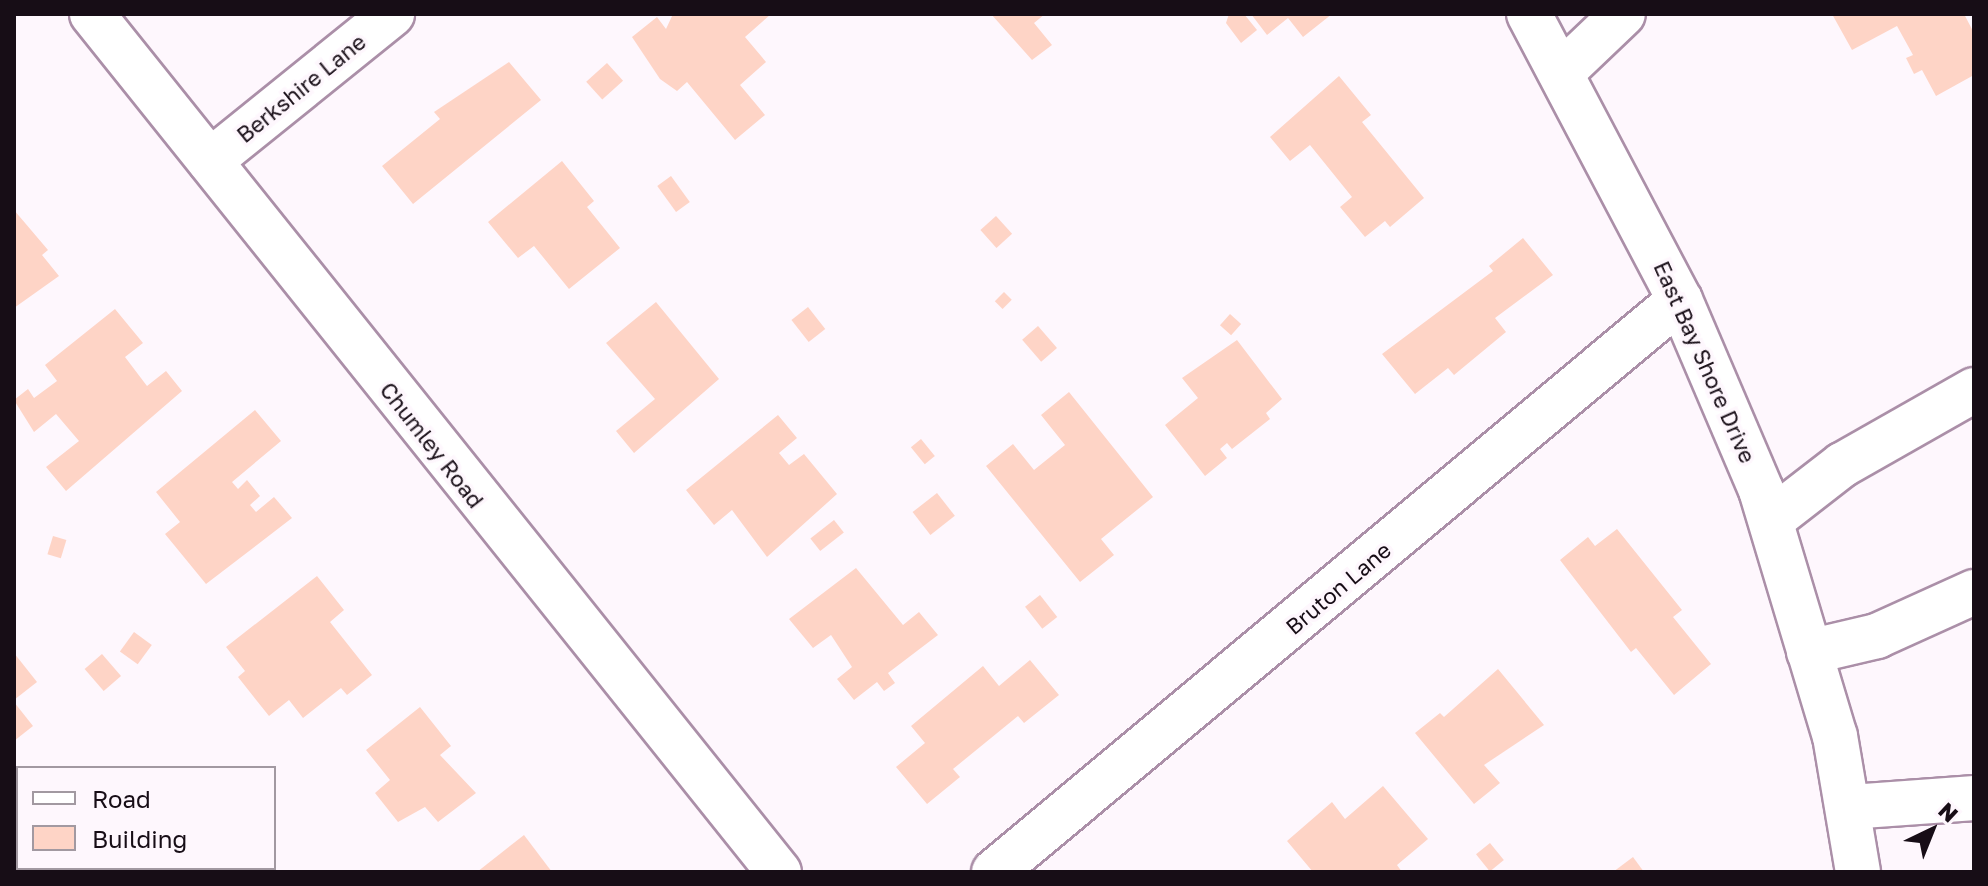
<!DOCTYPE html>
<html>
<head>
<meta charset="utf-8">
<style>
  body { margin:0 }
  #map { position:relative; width:1988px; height:886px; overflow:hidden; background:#fef7fd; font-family:"Golos Text",sans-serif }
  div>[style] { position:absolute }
  .building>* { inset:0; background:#fed4c6; transform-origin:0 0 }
  .roads { filter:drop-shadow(2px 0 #ab8fa8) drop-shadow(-2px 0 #ab8fa8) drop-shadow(0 2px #ab8fa8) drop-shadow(0 -2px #ab8fa8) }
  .minor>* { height:44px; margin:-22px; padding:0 22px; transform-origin:22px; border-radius:22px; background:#fff }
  span { translate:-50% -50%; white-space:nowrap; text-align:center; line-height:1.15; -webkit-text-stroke:7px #fef7fd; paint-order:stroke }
  .street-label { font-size:22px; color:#170d16 }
  .frame { position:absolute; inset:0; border:16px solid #170d16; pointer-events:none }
  .legend { position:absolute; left:16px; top:766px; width:260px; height:104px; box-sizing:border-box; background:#fef7fd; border:2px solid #a299a1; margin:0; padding:10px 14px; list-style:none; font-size:24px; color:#170d16 }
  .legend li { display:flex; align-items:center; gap:16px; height:40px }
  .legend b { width:40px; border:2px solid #a299a1 }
  .north { position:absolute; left:1892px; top:790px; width:80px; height:80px; -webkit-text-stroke:6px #fef7fd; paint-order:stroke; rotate:43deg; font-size:22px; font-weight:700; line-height:32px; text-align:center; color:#170d16 }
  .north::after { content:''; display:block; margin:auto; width:28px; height:36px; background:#170d16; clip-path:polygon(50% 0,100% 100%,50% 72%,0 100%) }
</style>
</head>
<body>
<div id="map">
  <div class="building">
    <i style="clip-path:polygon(673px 14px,771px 14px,745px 37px,766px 62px,740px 85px,765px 115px,735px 140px,687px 82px,677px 91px,660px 79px,632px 37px,657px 17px,666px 29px)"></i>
    <i style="clip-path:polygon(991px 14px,1045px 14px,1034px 23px,1052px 45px,1032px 60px)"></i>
    <i style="clip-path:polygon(1229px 14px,1244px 14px,1257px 30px,1241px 43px,1226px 23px)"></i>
    <i style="clip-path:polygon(1251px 14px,1332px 14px,1303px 37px,1288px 18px,1267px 35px)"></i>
    <i style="clip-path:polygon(1832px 14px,1964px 14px,1974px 33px,1974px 75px,1936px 96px,1922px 70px,1914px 74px,1906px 58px,1913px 55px,1897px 26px,1852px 50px)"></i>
    <i style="clip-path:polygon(509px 62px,541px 100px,413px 204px,382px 166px,440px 119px,434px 112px)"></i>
    <i style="left:607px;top:63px;width:24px;height:28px;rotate:48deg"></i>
    <i style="clip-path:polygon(1339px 76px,1371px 115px,1362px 122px,1424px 198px,1390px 227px,1385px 221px,1365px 237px,1340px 207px,1352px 197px,1310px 145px,1290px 161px,1270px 137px)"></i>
    <i style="clip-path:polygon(562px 161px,594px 201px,587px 207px,620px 248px,569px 289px,534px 246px,518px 258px,488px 222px)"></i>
    <i style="left:671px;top:176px;width:32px;height:17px;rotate:54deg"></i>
    <i style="clip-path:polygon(14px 210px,48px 250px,42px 255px,59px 276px,14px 308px)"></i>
    <i style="left:996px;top:216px;width:24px;height:21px;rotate:48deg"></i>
    <i style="clip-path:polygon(1523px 238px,1553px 275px,1495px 318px,1506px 332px,1454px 375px,1448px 368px,1415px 394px,1382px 354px,1493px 271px,1489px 266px)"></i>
    <i style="left:1004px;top:292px;width:11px;height:13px;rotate:45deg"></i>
    <i style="clip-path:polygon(656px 302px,719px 379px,634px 453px,616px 431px,655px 399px,606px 343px)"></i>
    <i style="left:808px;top:307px;width:28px;height:21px;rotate:52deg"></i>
    <i style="clip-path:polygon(115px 309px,143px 343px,125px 357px,147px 386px,166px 371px,182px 391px,66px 491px,46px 467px,79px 441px,56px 414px,34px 432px,14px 400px,28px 389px,34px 398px,57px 381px,45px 365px)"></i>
    <i style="left:1230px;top:314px;width:15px;height:15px;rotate:42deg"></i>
    <i style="left:1038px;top:326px;width:29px;height:21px;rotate:49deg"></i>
    <i style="clip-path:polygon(1237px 340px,1282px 399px,1266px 413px,1270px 419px,1232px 449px,1227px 443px,1220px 449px,1227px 458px,1205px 476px,1165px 425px,1198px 398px,1182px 378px)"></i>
    <i style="clip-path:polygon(1069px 392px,1153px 497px,1101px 539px,1114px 555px,1080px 582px,986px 466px,1013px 444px,1034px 470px,1065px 445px,1041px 415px)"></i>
    <i style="clip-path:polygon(255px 410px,281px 441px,232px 482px,238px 489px,247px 480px,260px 496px,250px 505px,256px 512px,274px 497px,292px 518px,206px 584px,165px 534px,180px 522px,156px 492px)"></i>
    <i style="clip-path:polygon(778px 415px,797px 438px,779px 453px,789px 465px,804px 454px,837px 494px,767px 557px,732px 510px,714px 525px,686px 490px)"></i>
    <i style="left:921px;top:439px;width:22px;height:13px;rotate:51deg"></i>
    <i style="left:937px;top:493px;width:29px;height:31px;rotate:52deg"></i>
    <i style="left:834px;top:520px;width:16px;height:30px;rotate:52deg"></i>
    <i style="clip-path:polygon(1617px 529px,1682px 610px,1673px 617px,1711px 664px,1674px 695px,1636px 648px,1631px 652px,1560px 560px,1588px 537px,1595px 546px)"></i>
    <i style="left:53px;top:536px;width:14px;height:19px;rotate:17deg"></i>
    <i style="clip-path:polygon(856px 568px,903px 625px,919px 612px,938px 635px,888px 673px,895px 683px,884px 691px,877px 682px,854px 700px,837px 679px,852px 667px,831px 635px,813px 648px,789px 619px)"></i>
    <i style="clip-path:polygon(317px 576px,344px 610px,330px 622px,372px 675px,347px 695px,341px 688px,303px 718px,289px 700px,269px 716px,238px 677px,245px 671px,226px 647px)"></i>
    <i style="left:1040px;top:595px;width:28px;height:19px;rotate:52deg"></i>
    <i style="left:134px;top:632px;width:22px;height:24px;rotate:36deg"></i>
    <i style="clip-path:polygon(14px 653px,37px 682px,14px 700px)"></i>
    <i style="left:102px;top:654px;width:29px;height:23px;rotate:49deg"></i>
    <i style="clip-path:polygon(1030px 660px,1059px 695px,1024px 723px,1018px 716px,953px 769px,960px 777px,927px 804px,896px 767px,925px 743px,911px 726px,983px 666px,999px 686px)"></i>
    <i style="clip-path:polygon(1498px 669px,1544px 725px,1484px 765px,1500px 783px,1474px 804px,1415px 733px,1440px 713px,1444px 717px)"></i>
    <i style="clip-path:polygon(14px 702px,33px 726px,14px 741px)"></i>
    <i style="clip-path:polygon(420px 707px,451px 746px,440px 755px,476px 793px,438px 822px,425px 807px,398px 822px,375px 793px,390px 780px,366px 750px)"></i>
    <i style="clip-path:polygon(1383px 786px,1428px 839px,1397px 865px,1402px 872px,1313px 872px,1287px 841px,1332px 802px,1345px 819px)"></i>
    <i style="clip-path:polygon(14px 826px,18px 830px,14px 870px)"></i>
    <i style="clip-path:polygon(524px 835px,552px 872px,477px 872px)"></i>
    <i style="left:1490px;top:843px;width:22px;height:18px;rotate:51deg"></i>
    <i style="clip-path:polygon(1633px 857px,1644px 872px,1613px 872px)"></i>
    <i style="clip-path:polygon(37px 868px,119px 868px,113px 872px)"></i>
  </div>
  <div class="roads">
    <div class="minor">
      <i style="left:92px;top:14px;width:1099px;rotate:51.32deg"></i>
      <i style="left:1529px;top:14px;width:323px;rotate:62.2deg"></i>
      <i style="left:1680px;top:300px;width:207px;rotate:66.9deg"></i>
      <i style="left:1761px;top:490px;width:257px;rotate:73.3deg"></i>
      <i style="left:1835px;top:736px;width:138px;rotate:80.4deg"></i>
      <i style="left:1562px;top:72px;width:84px;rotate:-43.6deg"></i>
      <i style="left:210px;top:161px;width:234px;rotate:-38.9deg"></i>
      <i style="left:1771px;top:520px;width:90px;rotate:-37.8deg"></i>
      <i style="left:1842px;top:465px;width:152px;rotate:-29.6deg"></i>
      <i style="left:1809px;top:652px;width:70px;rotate:-13.2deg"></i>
      <i style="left:1877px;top:636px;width:107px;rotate:-24.4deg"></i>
      <i style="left:1849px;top:807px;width:125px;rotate:-4.1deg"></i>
      <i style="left:994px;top:872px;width:893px;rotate:-39.82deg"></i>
    </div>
  </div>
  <div class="street-label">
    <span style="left:301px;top:88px;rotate:-39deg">Berkshire Lane</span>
    <span style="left:1705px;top:362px;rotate:66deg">East Bay Shore Drive</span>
    <span style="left:432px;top:445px;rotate:52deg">Chumley Road</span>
    <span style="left:1338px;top:588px;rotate:-40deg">Bruton Lane</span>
  </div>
  <div class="frame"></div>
  <ul class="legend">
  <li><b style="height:10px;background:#fff"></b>Road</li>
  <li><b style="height:22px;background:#fed4c6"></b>Building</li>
  </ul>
  <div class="north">N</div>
</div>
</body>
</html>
